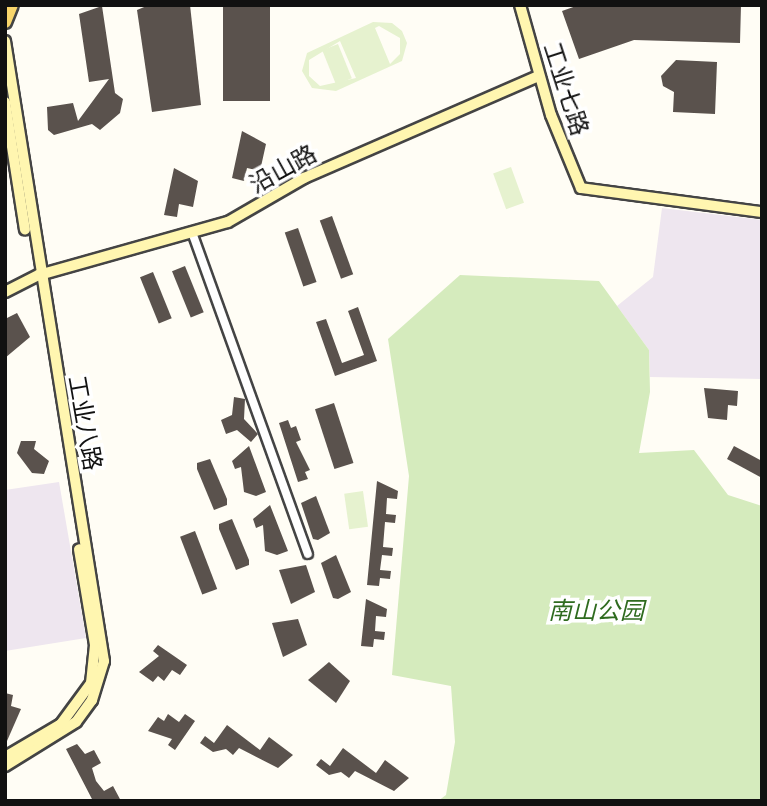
<!DOCTYPE html>
<html>
<head>
<meta charset="utf-8">
<style>
  body { margin:0 }
  #map { position:relative; width:767px; height:806px; overflow:hidden; background:#fffdf5; font-family:"Source Serif 4","Noto Sans SC",serif }
  div>[style] { position:absolute }
  .industrial>* { inset:0; background:#eee6ef }
  .green>* { inset:0; background:#d5ebbd }
  .pitch>* { inset:0; background:#e6f2cf; transform-origin:0 0 }
  .building>* { inset:0; background:#5a524d; transform-origin:0 0 }
  .roads { filter:drop-shadow(2px 0 #444) drop-shadow(-2px 0 #444) drop-shadow(0 2px #444) drop-shadow(0 -2px #444) }
  .street>* { height:8px; margin:-4px; padding:0 4px; transform-origin:4px; border-radius:4px; background:#fff }
  .secondary>* { height:10px; margin:-5px; padding:0 5px; transform-origin:5px; border-radius:5px; background:#fff6b0 }
  .primary>* { height:12px; margin:-6px; padding:0 6px; transform-origin:6px; border-radius:6px; background:#f9d66b }
  span { translate:-50% -50%; white-space:nowrap; text-align:center; line-height:1.15; -webkit-text-stroke:7px #fff; paint-order:stroke }
  .street-label { font-size:24px; color:#111 }
  .park-label { font-size:24px; color:#2f6b1f; font-style:italic }
  .frame { position:absolute; inset:0; border:7px solid #111; pointer-events:none }
</style>
</head>
<body>
<div id="map">
  <div class="industrial">
    <i style="clip-path:polygon(662px 208px,762px 220px,762px 379px,650px 377px,649px 350px,617px 306px,653px 277px)"></i>
    <i style="clip-path:polygon(59px 482px,86px 638px,5px 651px,5px 490px)"></i>
  </div>
  <div class="green">
    <i style="clip-path:polygon(460px 275px,599px 281px,649px 350px,650px 392px,639px 453px,694px 450px,728px 495px,762px 506px,762px 801px,438px 801px,446px 795px,455px 742px,451px 686px,392px 675px,409px 476px,388px 339px)"></i>
  </div>
  <div class="pitch">
    <i style="clip-path:polygon(evenodd,373px 22px,392px 23px,402px 31px,407px 43px,402px 61px,336px 91px,312px 88px,302px 71px,307px 53px,373px 22px,379px 26px,400px 38px,400px 54px,390px 64px,375px 28px,379px 26px,373px 22px,340px 41px,356px 78px,320px 86px,309px 76px,309px 60px,340px 41px)"></i>
    <i style="left:338px;top:44px;width:37px;height:17px;rotate:68deg"></i>
    <i style="left:511px;top:167px;width:38px;height:19px;rotate:70deg"></i>
    <i style="left:363px;top:491px;width:36px;height:19px;rotate:82deg"></i>
  </div>
  <div class="building">
    <i style="clip-path:polygon(149px 5px,190px 5px,201px 105px,152px 112px,137px 10px)"></i>
    <i style="left:223px;top:5px;width:47px;height:96px"></i>
    <i style="clip-path:polygon(579px 5px,741px 5px,740px 43px,634px 40px,579px 59px,562px 11px)"></i>
    <i style="clip-path:polygon(102px 6px,115px 93px,123px 99px,120px 113px,100px 130px,92px 124px,54px 135px,48px 130px,47px 107px,73px 103px,78px 121px,109px 79px,89px 82px,79px 14px)"></i>
    <i style="clip-path:polygon(676px 60px,717px 62px,715px 114px,673px 112px,674px 92px,663px 86px,661px 76px)"></i>
    <i style="clip-path:polygon(242px 131px,266px 144px,260px 171px,247px 168px,244px 181px,232px 178px)"></i>
    <i style="clip-path:polygon(174px 168px,198px 181px,193px 207px,179px 204px,177px 217px,164px 215px)"></i>
    <i style="left:332px;top:216px;width:62px;height:13px;rotate:70deg"></i>
    <i style="left:298px;top:228px;width:57px;height:14px;rotate:71deg"></i>
    <i style="left:185px;top:266px;width:50px;height:14px;rotate:68deg"></i>
    <i style="left:153px;top:272px;width:50px;height:14px;rotate:68deg"></i>
    <i style="clip-path:polygon(358px 307px,377px 361px,335px 376px,316px 322px,326px 319px,342px 363px,364px 355px,348px 311px)"></i>
    <i style="clip-path:polygon(17px 313px,30px 337px,5px 358px,5px 319px)"></i>
    <i style="clip-path:polygon(704px 388px,738px 391px,737px 406px,728px 405px,727px 420px,708px 418px)"></i>
    <i style="clip-path:polygon(234px 397px,245px 399px,244px 419px,258px 434px,251px 442px,237px 430px,226px 434px,221px 420px,232px 415px)"></i>
    <i style="left:334px;top:403px;width:63px;height:20px;rotate:72deg"></i>
    <i style="clip-path:polygon(288px 420px,291px 428px,296px 426px,301px 440px,296px 442px,310px 470px,305px 472px,308px 479px,298px 482px,279px 423px)"></i>
    <i style="clip-path:polygon(21px 441px,36px 441px,34px 449px,49px 461px,44px 474px,32px 473px,17px 453px)"></i>
    <i style="clip-path:polygon(249px 446px,266px 492px,256px 496px,244px 492px,241px 467px,235px 469px,232px 461px)"></i>
    <i style="clip-path:polygon(734px 446px,762px 461px,762px 478px,727px 459px)"></i>
    <i style="clip-path:polygon(210px 459px,227px 499px,227px 505px,214px 510px,197px 469px,197px 463px)"></i>
    <i style="clip-path:polygon(377px 481px,398px 491px,397px 499px,387px 498px,386px 514px,396px 515px,395px 523px,385px 522px,383px 547px,393px 548px,392px 556px,382px 555px,380px 570px,391px 571px,390px 579px,380px 578px,379px 586px,367px 585px)"></i>
    <i style="clip-path:polygon(316px 496px,330px 533px,318px 540px,313px 539px,301px 503px)"></i>
    <i style="clip-path:polygon(270px 505px,288px 551px,277px 555px,265px 551px,263px 525px,256px 528px,253px 519px)"></i>
    <i style="clip-path:polygon(232px 519px,249px 560px,249px 565px,236px 570px,219px 529px,219px 524px)"></i>
    <i style="left:195px;top:531px;width:62px;height:16px;rotate:69deg"></i>
    <i style="clip-path:polygon(336px 555px,351px 592px,338px 599px,333px 598px,321px 563px)"></i>
    <i style="clip-path:polygon(306px 565px,315px 592px,291px 604px,279px 570px)"></i>
    <i style="clip-path:polygon(366px 599px,387px 609px,386px 617px,376px 616px,375px 631px,385px 632px,384px 640px,374px 639px,373px 647px,361px 646px)"></i>
    <i style="clip-path:polygon(298px 619px,307px 645px,283px 657px,272px 623px)"></i>
    <i style="clip-path:polygon(158px 645px,187px 665px,180px 675px,172px 670px,164px 681px,158px 676px,153px 682px,139px 672px,159px 656px,153px 651px)"></i>
    <i style="clip-path:polygon(329px 662px,350px 681px,336px 703px,308px 680px)"></i>
    <i style="clip-path:polygon(5px 693px,13px 695px,11px 706px,21px 709px,7px 741px)"></i>
    <i style="clip-path:polygon(168px 714px,179px 722px,185px 714px,195px 721px,175px 750px,168px 745px,172px 739px,148px 731px,158px 717px,164px 721px)"></i>
    <i style="clip-path:polygon(227px 725px,260px 750px,269px 737px,293px 755px,278px 768px,239px 748px,233px 755px,226px 749px,213px 752px,200px 743px,205px 736px,214px 743px)"></i>
    <i style="clip-path:polygon(77px 744px,85px 754px,94px 750px,101px 763px,92px 768px,96px 781px,104px 791px,113px 786px,121px 801px,93px 801px,66px 749px)"></i>
    <i style="clip-path:polygon(343px 748px,376px 773px,385px 760px,409px 778px,394px 791px,355px 771px,349px 778px,341px 772px,329px 775px,316px 765px,321px 759px,330px 766px)"></i>
  </div>
  <div class="roads">
    <div class="street">
      <i style="left:193px;top:235px;width:339px;rotate:70.2deg"></i>
    </div>
    <div class="secondary">
      <i style="left:520px;top:5px;width:114px;rotate:74.3deg"></i>
      <i style="left:551px;top:115px;width:79px;rotate:67.7deg"></i>
      <i style="left:581px;top:188px;width:183px;rotate:7.6deg"></i>
      <i style="left:5px;top:41px;width:628px;rotate:80.93deg"></i>
      <i style="left:104px;top:661px;width:41px;rotate:107.1deg"></i>
      <i style="left:92px;top:700px;width:27px;rotate:126deg"></i>
      <i style="left:76px;top:722px;width:84px;rotate:148.2deg"></i>
      <i style="left:5px;top:102px;width:129px;rotate:81.1deg"></i>
      <i style="left:5px;top:292px;width:38px;rotate:-27deg"></i>
      <i style="left:39px;top:275px;width:196px;rotate:-15.7deg"></i>
      <i style="left:228px;top:222px;width:88px;rotate:-30.1deg"></i>
      <i style="left:304px;top:178px;width:256px;rotate:-23.5deg"></i>
      <i style="left:5px;top:757px;width:65px;rotate:-30.5deg"></i>
      <i style="left:61px;top:724px;width:51px;rotate:-53.8deg"></i>
      <i style="left:91px;top:683px;width:38px;rotate:-84deg"></i>
      <i style="left:95px;top:645px;width:97px;rotate:-99.5deg"></i>
    </div>
    <div class="primary">
      <i style="left:5px;top:22px;width:18px;rotate:-68deg"></i>
    </div>
  </div>
  <div class="street-label">
    <span style="left:566px;top:89px;rotate:72deg">工业七路</span>
    <span style="left:283px;top:169px;rotate:-29deg">沿山路</span>
    <span style="left:85px;top:423px;rotate:80deg">工业八路</span>
  </div>
  <div class="park-label">
    <span style="left:596px;top:611px">南山公园</span>
  </div>
  <div class="frame"></div>
</div>
</body>
</html>
